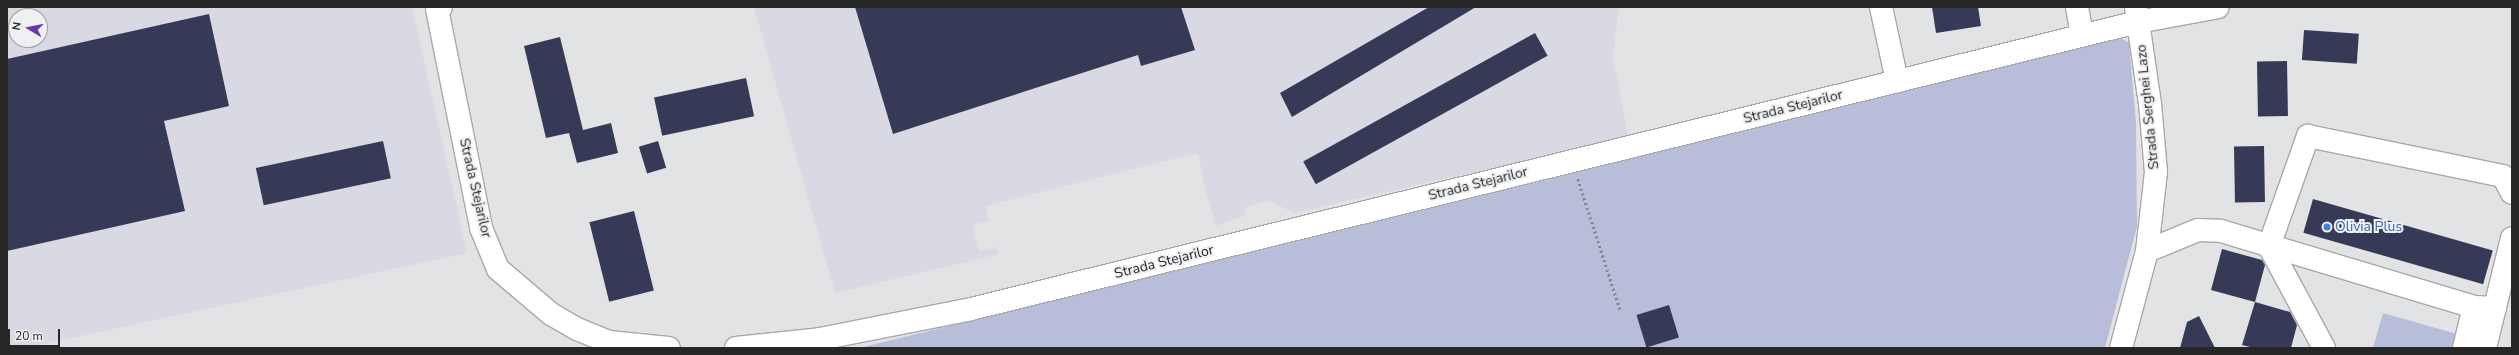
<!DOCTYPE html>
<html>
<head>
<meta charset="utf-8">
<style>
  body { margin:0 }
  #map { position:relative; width:2519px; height:355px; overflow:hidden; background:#e2e3e4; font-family:"Nunito Sans",sans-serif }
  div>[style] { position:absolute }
  .built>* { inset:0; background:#d8d9e2 }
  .green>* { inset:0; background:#b8bdda }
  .building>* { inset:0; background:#373a56; transform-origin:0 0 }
  .path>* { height:2.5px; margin-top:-1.25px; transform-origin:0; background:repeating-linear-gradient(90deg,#848485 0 2px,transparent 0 5px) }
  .roads { filter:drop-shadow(1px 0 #a8a8a9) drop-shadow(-1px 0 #a8a8a9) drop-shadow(0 1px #a8a8a9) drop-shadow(0 -1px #a8a8a9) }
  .minor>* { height:22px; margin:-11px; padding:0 11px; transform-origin:11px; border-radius:11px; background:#fff }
  .dots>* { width:11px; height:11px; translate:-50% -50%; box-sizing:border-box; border:2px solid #eff0f1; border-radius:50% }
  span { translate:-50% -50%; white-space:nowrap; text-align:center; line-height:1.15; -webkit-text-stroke:4px #eff0f1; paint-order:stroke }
  .street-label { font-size:14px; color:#262627 }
  .shop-label { font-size:14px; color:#366cbe }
  .left { translate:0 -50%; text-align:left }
  .frame { position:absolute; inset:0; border:8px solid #262627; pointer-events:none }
  .north { position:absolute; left:8px; top:8px; width:40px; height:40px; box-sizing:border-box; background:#eff0f1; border:1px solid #9f9fa0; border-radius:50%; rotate:280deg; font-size:11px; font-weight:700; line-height:16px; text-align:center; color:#262627 }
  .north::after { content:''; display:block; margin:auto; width:14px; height:18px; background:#6a36ad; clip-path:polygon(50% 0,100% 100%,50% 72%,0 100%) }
  .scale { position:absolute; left:8px; top:329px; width:52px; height:18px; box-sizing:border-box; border:2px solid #262627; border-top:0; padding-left:5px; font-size:12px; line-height:14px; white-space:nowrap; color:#262627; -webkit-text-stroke:3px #eff0f1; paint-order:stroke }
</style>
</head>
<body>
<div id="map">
  <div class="built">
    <i style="clip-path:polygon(evenodd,7px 7px,412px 7px,467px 253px,25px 348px,7px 348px,7px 7px,16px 16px,40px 16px,40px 40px,16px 40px,16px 16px)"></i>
    <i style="clip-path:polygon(754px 7px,1619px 7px,1613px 56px,1628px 137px,1294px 213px,1268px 200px,1244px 208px,1246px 215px,1216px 226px,1205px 188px,1198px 153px,986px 206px,989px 221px,973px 225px,979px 251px,996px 247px,999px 254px,835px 293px)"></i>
  </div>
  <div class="green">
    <i style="clip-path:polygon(2116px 35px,2129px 43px,2136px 123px,2137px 226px,2105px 348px,859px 348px,1551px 179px)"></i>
    <i style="clip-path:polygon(2383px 313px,2457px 334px,2453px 348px,2373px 348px)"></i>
  </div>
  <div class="building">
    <i style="clip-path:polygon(855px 7px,1181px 7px,1195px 50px,1141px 66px,1138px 55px,893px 134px)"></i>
    <i style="clip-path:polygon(1429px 7px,1476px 7px,1292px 117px,1280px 93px)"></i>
    <i style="clip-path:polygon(1932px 7px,1978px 7px,1981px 26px,1936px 33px)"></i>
    <i style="clip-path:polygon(209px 14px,229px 106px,164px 121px,185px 211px,7px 251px,7px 59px)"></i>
    <i style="left:2304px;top:30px;width:55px;height:30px;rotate:4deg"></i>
    <i style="left:1535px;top:33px;width:26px;height:265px;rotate:61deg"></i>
    <i style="clip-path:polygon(560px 37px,583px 130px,611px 123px,618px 153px,577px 163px,569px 133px,546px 138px,524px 46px)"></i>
    <i style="left:2287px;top:61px;width:55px;height:30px;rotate:89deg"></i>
    <i style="left:746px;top:78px;width:39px;height:94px;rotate:78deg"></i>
    <i style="left:383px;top:141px;width:38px;height:130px;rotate:78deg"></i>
    <i style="left:658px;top:141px;width:28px;height:20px;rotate:73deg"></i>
    <i style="left:2264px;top:146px;width:56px;height:30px;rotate:89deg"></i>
    <i style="left:2313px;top:199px;width:187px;height:35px;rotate:16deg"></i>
    <i style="left:634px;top:211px;width:82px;height:46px;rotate:76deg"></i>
    <i style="clip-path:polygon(2222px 249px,2262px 260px,2265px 265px,2255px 302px,2211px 290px)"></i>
    <i style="clip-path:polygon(2255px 302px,2290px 312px,2297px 325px,2291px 348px,2254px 348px,2242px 345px)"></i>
    <i style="left:1669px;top:305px;width:34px;height:34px;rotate:73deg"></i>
    <i style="clip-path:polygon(2199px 316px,2215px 348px,2180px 348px,2187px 322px)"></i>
  </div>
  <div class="path">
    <i style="left:1578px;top:179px;width:140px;rotate:72.1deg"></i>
  </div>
  <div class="roads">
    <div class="minor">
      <i style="left:441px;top:7px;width:4px;rotate:153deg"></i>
      <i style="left:437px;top:9px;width:223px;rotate:78.6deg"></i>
      <i style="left:481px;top:228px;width:44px;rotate:67.5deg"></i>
      <i style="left:498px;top:269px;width:70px;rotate:40.3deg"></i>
      <i style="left:551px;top:314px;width:30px;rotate:30deg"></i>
      <i style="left:577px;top:329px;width:35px;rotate:22deg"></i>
      <i style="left:609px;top:342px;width:60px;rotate:5.7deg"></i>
      <i style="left:1881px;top:7px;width:76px;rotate:77.8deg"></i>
      <i style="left:2077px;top:7px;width:29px;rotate:80deg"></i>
      <i style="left:2147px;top:251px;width:55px;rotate:-22.4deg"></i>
      <i style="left:2198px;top:230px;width:23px;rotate:2deg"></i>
      <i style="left:2221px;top:231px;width:264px;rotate:16.7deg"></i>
      <i style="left:2474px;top:307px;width:21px;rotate:3deg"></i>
      <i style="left:736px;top:348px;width:84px;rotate:-6.1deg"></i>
      <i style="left:820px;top:339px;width:154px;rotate:-11.2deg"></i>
      <i style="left:971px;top:309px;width:1202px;rotate:-13.82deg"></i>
      <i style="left:2138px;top:22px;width:81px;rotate:-10.6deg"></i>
      <i style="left:2121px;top:348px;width:100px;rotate:-75deg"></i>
      <i style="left:2147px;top:251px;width:80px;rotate:-83.5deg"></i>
      <i style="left:2156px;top:172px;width:68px;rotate:-95deg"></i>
      <i style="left:2150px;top:104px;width:97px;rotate:-98.3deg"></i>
      <i style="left:2324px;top:348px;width:116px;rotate:-118.3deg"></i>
      <i style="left:2269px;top:246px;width:117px;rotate:-70.5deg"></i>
      <i style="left:2308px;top:136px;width:199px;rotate:11.6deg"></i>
      <i style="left:2503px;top:176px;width:19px;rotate:62deg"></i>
      <i style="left:2464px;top:348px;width:42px;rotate:-76.3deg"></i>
      <i style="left:2485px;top:348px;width:113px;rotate:-76.2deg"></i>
    </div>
  </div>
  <div class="dots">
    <i style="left:2327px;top:227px;background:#3f7fe0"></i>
  </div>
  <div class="street-label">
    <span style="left:1793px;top:107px;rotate:-14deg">Strada Stejarilor</span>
    <span style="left:2148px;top:107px;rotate:-96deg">Strada Serghei Lazo</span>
    <span style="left:1478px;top:184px;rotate:-14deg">Strada Stejarilor</span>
    <span style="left:475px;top:188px;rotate:77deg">Strada Stejarilor</span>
    <span style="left:1164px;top:262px;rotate:-14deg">Strada Stejarilor</span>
  </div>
  <div class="shop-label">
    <span class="left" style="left:2335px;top:227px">Olivia Plus</span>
  </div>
  <div class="frame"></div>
  <div class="north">N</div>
  <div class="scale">20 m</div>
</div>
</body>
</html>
